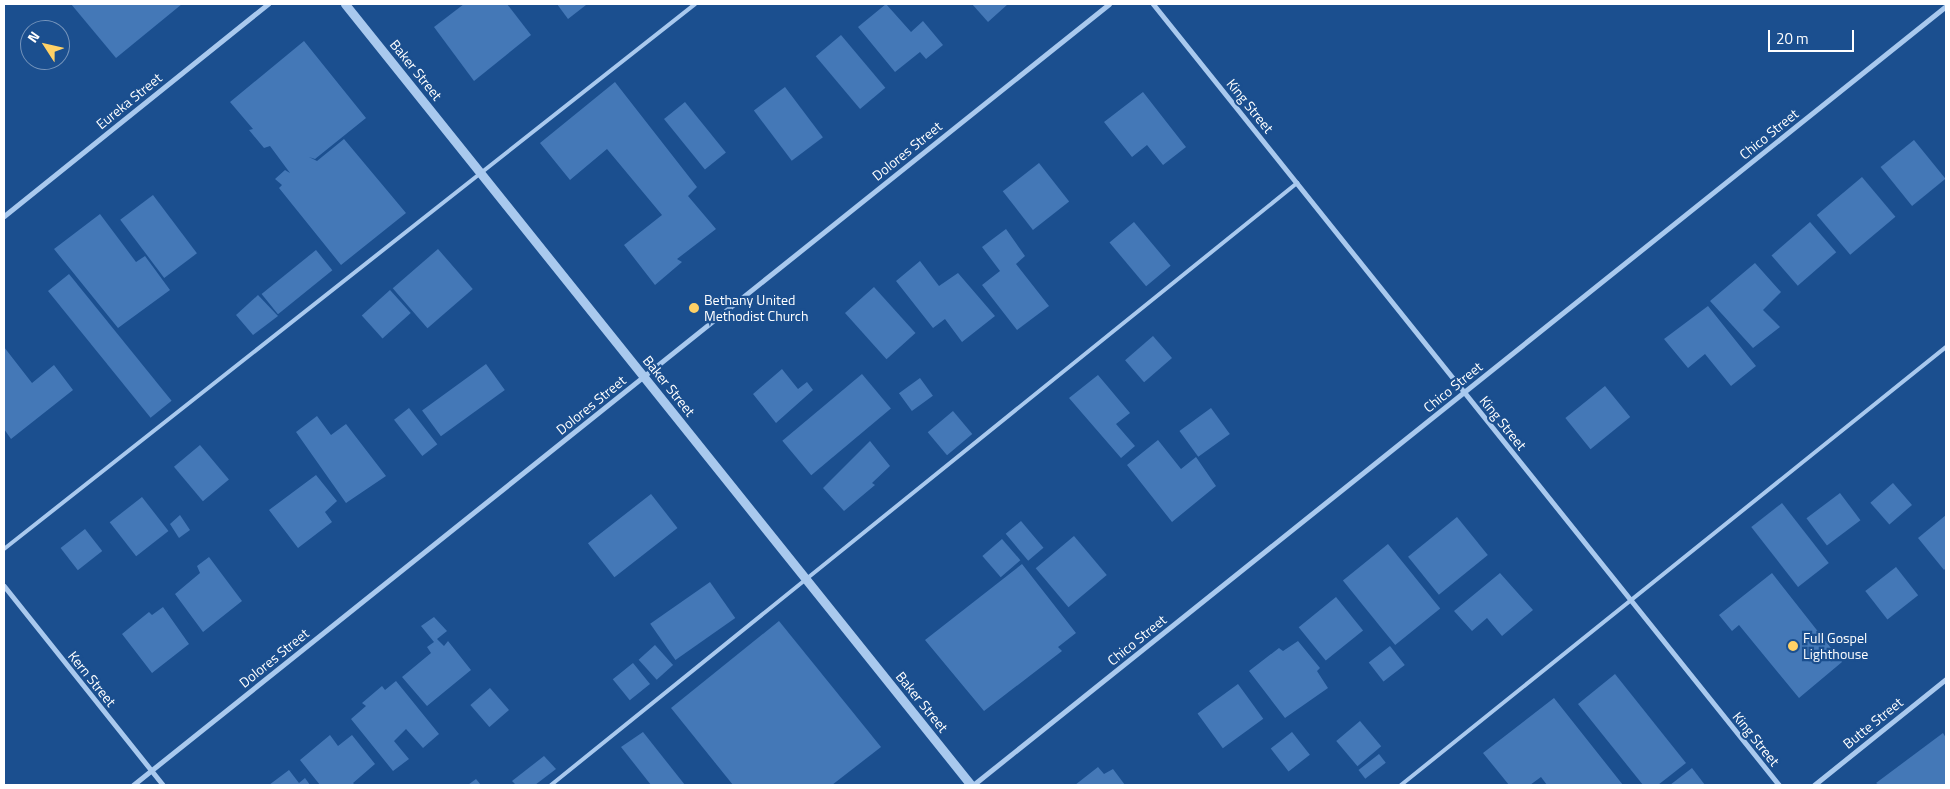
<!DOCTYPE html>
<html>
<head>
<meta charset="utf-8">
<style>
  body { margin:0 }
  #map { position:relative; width:1950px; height:789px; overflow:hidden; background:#1b4f8f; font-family:"Titillium Web",sans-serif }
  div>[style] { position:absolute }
  .building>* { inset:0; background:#4478b7; transform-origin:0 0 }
  .service>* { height:4px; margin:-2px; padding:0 2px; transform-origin:2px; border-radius:2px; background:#a9c9ee }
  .minor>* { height:5px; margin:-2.5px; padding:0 2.5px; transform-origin:2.5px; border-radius:2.5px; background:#a9c9ee }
  .tertiary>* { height:9px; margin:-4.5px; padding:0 4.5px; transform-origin:4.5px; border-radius:4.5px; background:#a9c9ee }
  .dots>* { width:14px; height:14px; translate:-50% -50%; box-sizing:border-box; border:2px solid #1b4f8f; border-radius:50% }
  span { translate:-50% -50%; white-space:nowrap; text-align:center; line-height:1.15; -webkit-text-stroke:4.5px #1b4f8f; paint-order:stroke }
  .street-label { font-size:14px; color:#fff }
  .poi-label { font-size:14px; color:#fff }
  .left { translate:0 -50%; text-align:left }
  .frame { position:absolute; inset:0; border:5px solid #fff; pointer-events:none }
  .north { position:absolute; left:20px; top:20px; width:50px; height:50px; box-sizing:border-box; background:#1b4f8f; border:1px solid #7695bc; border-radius:50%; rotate:305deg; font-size:14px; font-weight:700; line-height:20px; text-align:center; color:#fff }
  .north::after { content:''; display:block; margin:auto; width:18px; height:22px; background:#ffd166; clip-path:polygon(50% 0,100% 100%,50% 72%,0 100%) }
  .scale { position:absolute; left:1768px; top:30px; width:86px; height:22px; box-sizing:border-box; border:2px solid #fff; border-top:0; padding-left:6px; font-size:15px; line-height:18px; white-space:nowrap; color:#fff; -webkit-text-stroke:4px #1b4f8f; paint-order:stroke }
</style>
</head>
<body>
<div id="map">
  <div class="building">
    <i style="clip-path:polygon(71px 4px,182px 4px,116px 58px)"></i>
    <i style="clip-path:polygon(464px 4px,507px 4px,531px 35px,474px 81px,434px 27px)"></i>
    <i style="clip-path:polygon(557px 4px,585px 4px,586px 5px,568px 19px)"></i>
    <i style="clip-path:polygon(886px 4px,911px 32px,923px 21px,943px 45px,926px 59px,920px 52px,895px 72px,858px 27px)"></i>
    <i style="clip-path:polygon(972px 4px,1008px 4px,988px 22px)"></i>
    <i style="left:841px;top:35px;width:69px;height:33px;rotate:50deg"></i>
    <i style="clip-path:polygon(304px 41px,366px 118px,315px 159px,309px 157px,317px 161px,344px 139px,406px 213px,341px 265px,279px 188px,282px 185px,275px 179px,285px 170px,290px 173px,270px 146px,264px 148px,249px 130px,253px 129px,230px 102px)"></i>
    <i style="clip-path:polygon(615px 82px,697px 187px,688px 196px,716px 229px,677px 259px,682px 262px,655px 285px,624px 245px,662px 215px,607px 149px,570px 180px,540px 143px)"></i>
    <i style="left:785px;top:87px;width:63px;height:39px;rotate:53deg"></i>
    <i style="clip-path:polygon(1143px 92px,1186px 147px,1163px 165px,1147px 145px,1132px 157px,1104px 122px)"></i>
    <i style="left:685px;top:102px;width:65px;height:27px;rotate:51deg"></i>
    <i style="left:1914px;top:140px;width:50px;height:43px;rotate:51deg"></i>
    <i style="left:1039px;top:163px;width:49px;height:46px;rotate:52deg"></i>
    <i style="left:1862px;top:177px;width:52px;height:59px;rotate:50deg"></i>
    <i style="left:153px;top:195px;width:73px;height:41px;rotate:53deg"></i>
    <i style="clip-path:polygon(100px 214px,136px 262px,145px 256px,170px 290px,118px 328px,54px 249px)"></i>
    <i style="left:1134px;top:222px;width:57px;height:32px;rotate:50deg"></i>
    <i style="left:1810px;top:222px;width:40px;height:51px;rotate:49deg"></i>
    <i style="clip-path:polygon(1006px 229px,1025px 256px,1016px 264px,1049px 306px,1017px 330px,982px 285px,1000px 271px,982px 247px)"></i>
    <i style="left:438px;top:249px;width:53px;height:60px;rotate:49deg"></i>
    <i style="left:316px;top:250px;width:26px;height:70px;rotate:51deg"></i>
    <i style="clip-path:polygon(920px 261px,939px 286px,958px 273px,995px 316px,962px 342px,945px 319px,933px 328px,896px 281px)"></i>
    <i style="clip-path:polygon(1755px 263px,1781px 292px,1763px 310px,1780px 327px,1753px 348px,1710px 301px)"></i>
    <i style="left:69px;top:274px;width:163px;height:27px;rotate:51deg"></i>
    <i style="left:874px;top:287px;width:62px;height:39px;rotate:48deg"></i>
    <i style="left:390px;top:290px;width:31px;height:38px;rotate:48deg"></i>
    <i style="clip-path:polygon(258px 295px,278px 316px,253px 335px,236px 315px)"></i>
    <i style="clip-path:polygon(1708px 306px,1756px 366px,1731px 386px,1705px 354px,1688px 368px,1664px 339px)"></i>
    <i style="left:1153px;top:336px;width:29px;height:37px;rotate:49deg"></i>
    <i style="clip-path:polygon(4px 347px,32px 383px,54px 365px,73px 390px,11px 439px,4px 429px)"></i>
    <i style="left:486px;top:364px;width:32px;height:79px;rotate:54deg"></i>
    <i style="clip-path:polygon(782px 369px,798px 389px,807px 382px,813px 390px,776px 423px,753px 394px)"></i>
    <i style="left:862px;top:374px;width:45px;height:104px;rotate:50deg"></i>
    <i style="clip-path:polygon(1098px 375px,1130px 413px,1116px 424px,1135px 446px,1121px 458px,1069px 398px)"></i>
    <i style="left:920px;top:378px;width:22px;height:26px;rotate:54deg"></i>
    <i style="left:1605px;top:386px;width:40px;height:51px;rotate:51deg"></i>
    <i style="left:409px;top:408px;width:46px;height:19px;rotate:52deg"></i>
    <i style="left:1211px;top:408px;width:32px;height:39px;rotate:54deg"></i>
    <i style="left:953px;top:411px;width:30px;height:33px;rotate:50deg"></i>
    <i style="clip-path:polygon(317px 416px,331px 435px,346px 424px,386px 476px,346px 503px,296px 432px)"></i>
    <i style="clip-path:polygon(1158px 440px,1181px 469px,1196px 457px,1216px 486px,1172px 522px,1127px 465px)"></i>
    <i style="clip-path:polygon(870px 441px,890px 466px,872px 483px,875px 485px,844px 511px,823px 488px)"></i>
    <i style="left:200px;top:445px;width:45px;height:34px;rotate:50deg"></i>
    <i style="clip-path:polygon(316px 475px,337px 501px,325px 512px,332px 522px,298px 548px,269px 510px)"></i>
    <i style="left:1893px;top:483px;width:29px;height:30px;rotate:49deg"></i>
    <i style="left:1840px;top:493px;width:34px;height:42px;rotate:53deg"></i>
    <i style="left:651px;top:494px;width:43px;height:80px;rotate:52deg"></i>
    <i style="left:142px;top:497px;width:43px;height:41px;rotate:52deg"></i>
    <i style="left:1782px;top:503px;width:76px;height:39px;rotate:52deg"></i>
    <i style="clip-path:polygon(180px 515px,190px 530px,179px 538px,170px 524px)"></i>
    <i style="clip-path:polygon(1946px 515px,1946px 568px,1944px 570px,1918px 538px)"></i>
    <i style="left:1457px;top:517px;width:49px;height:63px;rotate:51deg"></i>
    <i style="left:1021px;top:521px;width:35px;height:20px;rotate:50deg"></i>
    <i style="left:85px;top:529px;width:28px;height:31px;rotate:52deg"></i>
    <i style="left:1074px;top:536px;width:51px;height:50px;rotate:50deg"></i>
    <i style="left:1002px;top:539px;width:28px;height:26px;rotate:49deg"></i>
    <i style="left:1388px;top:544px;width:83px;height:58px;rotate:51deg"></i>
    <i style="clip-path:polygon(209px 557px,242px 601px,203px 632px,175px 594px,200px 573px,197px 566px)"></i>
    <i style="clip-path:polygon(1022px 564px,1076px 633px,1058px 647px,1062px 651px,984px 711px,925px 640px)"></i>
    <i style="left:1896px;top:567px;width:36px;height:39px;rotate:52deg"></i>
    <i style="clip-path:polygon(1500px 573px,1533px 610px,1502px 636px,1487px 618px,1472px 631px,1454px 611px)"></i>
    <i style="clip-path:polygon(1772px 573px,1842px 662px,1799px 698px,1739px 625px,1732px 631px,1719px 615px)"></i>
    <i style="left:710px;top:582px;width:44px;height:73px;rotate:55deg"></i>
    <i style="left:1336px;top:597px;width:43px;height:48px;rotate:51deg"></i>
    <i style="clip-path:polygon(163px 607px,189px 644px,152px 673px,122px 634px,149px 612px,152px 615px)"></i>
    <i style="clip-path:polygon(434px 617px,447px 631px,437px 639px,444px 646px,448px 641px,471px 670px,427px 706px,402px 677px,431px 653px,427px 647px,434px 642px,421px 626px)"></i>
    <i style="clip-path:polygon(779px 621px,881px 747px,832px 785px,733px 785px,671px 708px)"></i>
    <i style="clip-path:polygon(1298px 641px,1320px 668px,1317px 671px,1328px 688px,1285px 718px,1249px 671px,1279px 648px,1283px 651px)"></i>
    <i style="left:655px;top:645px;width:27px;height:22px;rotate:48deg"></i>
    <i style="left:1390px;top:646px;width:24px;height:27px;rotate:52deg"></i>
    <i style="left:633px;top:663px;width:27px;height:26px;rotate:51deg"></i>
    <i style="clip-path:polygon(1615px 674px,1686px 763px,1658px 785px,1643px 785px,1578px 704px)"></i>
    <i style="clip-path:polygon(396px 681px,439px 734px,423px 748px,406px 729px,394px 741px,409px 759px,393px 771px,351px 719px,366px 706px,362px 703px,382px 686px,385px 690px)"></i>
    <i style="left:1238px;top:684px;width:43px;height:50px;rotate:54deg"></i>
    <i style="left:490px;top:688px;width:29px;height:26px;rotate:49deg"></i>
    <i style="clip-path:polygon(1554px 698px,1623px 785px,1547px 785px,1541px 777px,1530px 785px,1509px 785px,1483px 753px)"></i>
    <i style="left:1360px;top:721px;width:33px;height:31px;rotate:50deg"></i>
    <i style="clip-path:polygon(643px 732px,685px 785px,651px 785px,621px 747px)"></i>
    <i style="left:1292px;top:732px;width:29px;height:27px;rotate:52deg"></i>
    <i style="clip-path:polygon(1943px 733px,1946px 738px,1946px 785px,1879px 785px,1876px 783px)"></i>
    <i style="clip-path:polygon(330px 735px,338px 746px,352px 735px,375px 764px,353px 783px,355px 785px,320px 785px,300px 760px)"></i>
    <i style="left:1379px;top:754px;width:11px;height:26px;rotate:52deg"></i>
    <i style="clip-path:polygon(544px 756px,556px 769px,535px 785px,516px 785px,512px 781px)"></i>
    <i style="clip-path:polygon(1098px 767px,1104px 774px,1113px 769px,1125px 785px,1075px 785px)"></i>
    <i style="clip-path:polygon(1692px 768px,1705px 785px,1670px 785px)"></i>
    <i style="clip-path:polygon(289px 770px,299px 783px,305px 778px,310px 785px,269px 785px)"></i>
    <i style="clip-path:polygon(476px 779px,481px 785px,468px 785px)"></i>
  </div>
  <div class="service">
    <i style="left:4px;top:549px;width:880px;rotate:-38.26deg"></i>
    <i style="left:551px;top:785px;width:959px;rotate:-38.9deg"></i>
    <i style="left:1401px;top:785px;width:699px;rotate:-38.79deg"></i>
  </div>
  <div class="minor">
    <i style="left:1153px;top:4px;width:1001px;rotate:51.29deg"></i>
    <i style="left:4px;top:216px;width:339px;rotate:-38.8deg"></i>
    <i style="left:4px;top:586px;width:255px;rotate:51.4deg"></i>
    <i style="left:133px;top:785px;width:1250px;rotate:-38.67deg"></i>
    <i style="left:973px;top:785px;width:1246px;rotate:-38.68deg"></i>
    <i style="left:1814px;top:785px;width:169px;rotate:-38.8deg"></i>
  </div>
  <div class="tertiary">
    <i style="left:345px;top:4px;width:1001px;rotate:51.29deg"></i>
  </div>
  <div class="dots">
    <i style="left:694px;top:308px;background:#ffd166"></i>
    <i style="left:1793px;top:646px;background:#ffd166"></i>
  </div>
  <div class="street-label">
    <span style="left:416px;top:70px;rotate:51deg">Baker Street</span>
    <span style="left:129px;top:101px;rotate:-39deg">Eureka Street</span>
    <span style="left:1250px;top:106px;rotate:51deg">King Street</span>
    <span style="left:1769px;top:134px;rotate:-39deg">Chico Street</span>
    <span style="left:907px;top:151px;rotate:-39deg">Dolores Street</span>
    <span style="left:669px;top:386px;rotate:51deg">Baker Street</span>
    <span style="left:1453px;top:387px;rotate:-39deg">Chico Street</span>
    <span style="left:591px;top:405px;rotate:-39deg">Dolores Street</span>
    <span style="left:1503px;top:423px;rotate:51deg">King Street</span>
    <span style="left:1137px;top:640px;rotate:-39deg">Chico Street</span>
    <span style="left:274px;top:658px;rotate:-39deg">Dolores Street</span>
    <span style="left:92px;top:679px;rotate:51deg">Kern Street</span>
    <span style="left:922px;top:702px;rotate:51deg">Baker Street</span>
    <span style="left:1873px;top:723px;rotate:-39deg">Butte Street</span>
    <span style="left:1756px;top:739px;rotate:51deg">King Street</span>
  </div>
  <div class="poi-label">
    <span class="left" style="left:704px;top:308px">Bethany United<br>Methodist Church</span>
    <span class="left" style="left:1803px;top:646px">Full Gospel<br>Lighthouse</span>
  </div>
  <div class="frame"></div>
  <div class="north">N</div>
  <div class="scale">20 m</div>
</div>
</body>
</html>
